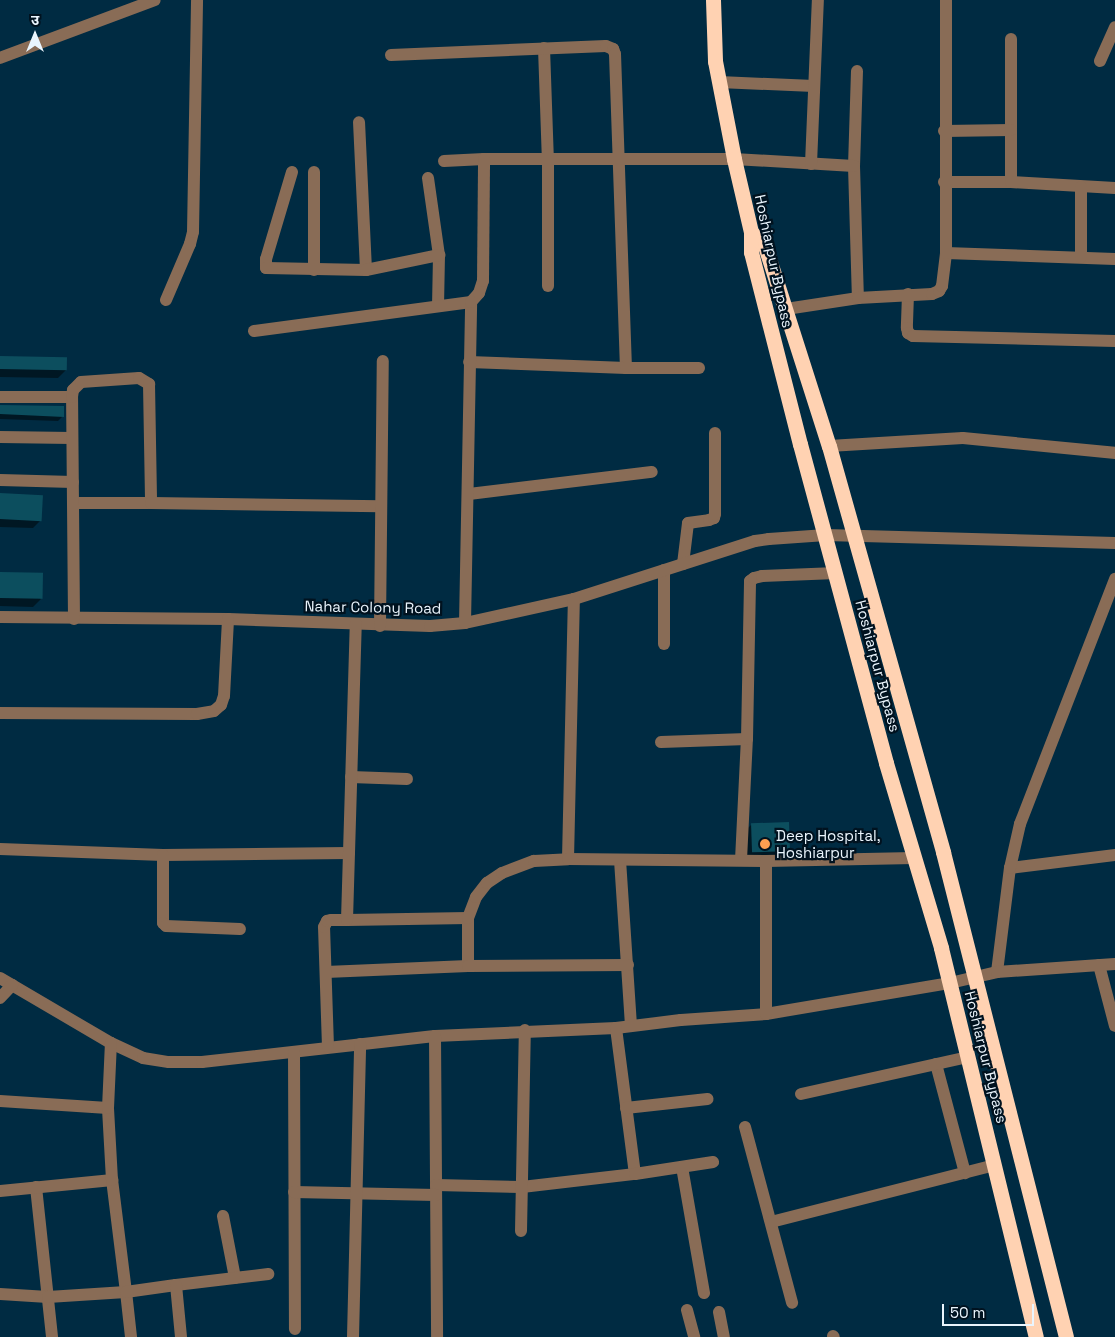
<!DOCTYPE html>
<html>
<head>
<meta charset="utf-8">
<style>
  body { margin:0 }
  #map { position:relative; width:1115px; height:1337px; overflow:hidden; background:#002b42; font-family:"Space Grotesk","Noto Sans Devanagari",sans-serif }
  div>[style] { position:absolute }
  .shadow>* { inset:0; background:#0007 }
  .building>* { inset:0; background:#0c4e5e; transform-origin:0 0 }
  .minor>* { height:12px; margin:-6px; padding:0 6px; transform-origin:6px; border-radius:6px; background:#896c56 }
  .highway>* { height:15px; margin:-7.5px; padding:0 7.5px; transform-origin:7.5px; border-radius:7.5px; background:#ffd2b2 }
  .dots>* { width:14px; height:14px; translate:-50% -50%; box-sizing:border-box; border:2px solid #00121f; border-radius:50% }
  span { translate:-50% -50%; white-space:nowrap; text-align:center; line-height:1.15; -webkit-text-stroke:4.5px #00121f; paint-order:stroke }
  .street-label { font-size:15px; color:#eaf5fd }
  .poi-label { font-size:15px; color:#eaf5fd }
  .left { translate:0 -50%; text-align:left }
  .north { position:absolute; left:10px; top:10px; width:50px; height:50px; -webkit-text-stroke:4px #00121f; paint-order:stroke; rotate:0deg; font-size:14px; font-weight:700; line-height:20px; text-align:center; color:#eaf5fd }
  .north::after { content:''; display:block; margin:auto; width:18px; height:22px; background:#eaf5fd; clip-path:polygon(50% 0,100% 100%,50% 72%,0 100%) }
  .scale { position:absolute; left:942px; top:1304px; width:92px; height:22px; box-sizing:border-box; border:2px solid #eaf5fd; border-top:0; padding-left:6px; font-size:15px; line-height:18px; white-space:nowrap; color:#eaf5fd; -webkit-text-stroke:4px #00121f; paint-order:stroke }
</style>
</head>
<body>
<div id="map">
  <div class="shadow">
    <i style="clip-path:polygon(0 357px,66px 370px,58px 378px,0 377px)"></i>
    <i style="clip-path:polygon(0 405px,63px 416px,58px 421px,0 419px)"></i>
    <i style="clip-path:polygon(0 495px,41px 520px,33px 528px,0 527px)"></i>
    <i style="clip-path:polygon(0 573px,41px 599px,33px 607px,0 606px)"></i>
    <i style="clip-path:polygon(752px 824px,789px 850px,781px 858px,745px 860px,744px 832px)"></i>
  </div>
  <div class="building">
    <i style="left:0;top:356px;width:67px;height:13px;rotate:1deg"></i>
    <i style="clip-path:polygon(0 405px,64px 406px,64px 417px,0 414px)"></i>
    <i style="left:0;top:493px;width:43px;height:26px;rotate:3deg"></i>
    <i style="left:0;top:572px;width:43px;height:26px;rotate:1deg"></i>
    <i style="left:789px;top:822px;width:29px;height:38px;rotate:88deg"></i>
  </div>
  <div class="minor">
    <i style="left:1011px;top:39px;width:143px;rotate:90deg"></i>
    <i style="left:544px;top:48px;width:112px;rotate:88deg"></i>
    <i style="left:548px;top:160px;width:126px;rotate:90deg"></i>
    <i style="left:391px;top:55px;width:215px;rotate:-2.4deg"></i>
    <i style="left:606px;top:46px;width:8px;rotate:23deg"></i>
    <i style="left:613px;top:49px;width:5px;rotate:68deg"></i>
    <i style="left:615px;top:54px;width:314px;rotate:88deg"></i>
    <i style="left:626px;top:368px;width:157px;rotate:-177.8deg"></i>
    <i style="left:0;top:58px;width:165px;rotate:-20.5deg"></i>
    <i style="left:1100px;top:61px;width:37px;rotate:-66deg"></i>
    <i style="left:857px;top:71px;width:95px;rotate:91.8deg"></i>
    <i style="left:854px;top:166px;width:132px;rotate:88.3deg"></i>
    <i style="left:719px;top:82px;width:95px;rotate:2.4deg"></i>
    <i style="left:944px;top:131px;width:67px;rotate:-0.9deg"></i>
    <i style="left:444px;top:161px;width:40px;rotate:-2.9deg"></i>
    <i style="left:484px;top:159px;width:250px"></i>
    <i style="left:734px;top:159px;width:120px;rotate:3.3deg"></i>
    <i style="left:811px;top:164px;width:164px;rotate:-87.6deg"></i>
    <i style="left:292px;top:172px;width:91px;rotate:106.6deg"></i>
    <i style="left:266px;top:259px;width:9px;rotate:90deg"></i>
    <i style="left:266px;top:268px;width:100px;rotate:1.1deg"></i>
    <i style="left:366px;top:270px;width:148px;rotate:-92.7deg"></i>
    <i style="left:428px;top:178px;width:78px;rotate:81.9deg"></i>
    <i style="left:439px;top:255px;width:50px;rotate:91.1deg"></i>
    <i style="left:944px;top:182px;width:67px"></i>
    <i style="left:1011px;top:182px;width:104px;rotate:3.3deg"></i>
    <i style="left:946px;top:253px;width:169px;rotate:2deg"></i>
    <i style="left:1081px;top:257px;width:70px;rotate:-90deg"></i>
    <i style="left:314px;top:270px;width:98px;rotate:-90deg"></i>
    <i style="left:366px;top:270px;width:75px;rotate:-11.6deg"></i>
    <i style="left:908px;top:294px;width:34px;rotate:92deg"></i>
    <i style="left:907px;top:328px;width:5px;rotate:79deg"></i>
    <i style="left:908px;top:333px;width:6px;rotate:31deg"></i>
    <i style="left:913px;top:336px;width:202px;rotate:1.4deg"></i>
    <i style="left:166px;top:300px;width:61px;rotate:-66.8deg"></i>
    <i style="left:190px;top:244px;width:12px;rotate:-76deg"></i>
    <i style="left:193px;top:232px;width:232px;rotate:-89deg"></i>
    <i style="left:786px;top:309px;width:73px;rotate:-8.7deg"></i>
    <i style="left:858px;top:298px;width:74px;rotate:-3.1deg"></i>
    <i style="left:932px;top:294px;width:8px;rotate:-23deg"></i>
    <i style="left:939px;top:291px;width:6px;rotate:-59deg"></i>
    <i style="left:942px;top:286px;width:33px;rotate:-83deg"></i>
    <i style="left:946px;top:253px;width:253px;rotate:-90deg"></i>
    <i style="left:254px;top:331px;width:219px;rotate:-7.6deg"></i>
    <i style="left:626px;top:368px;width:73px"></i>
    <i style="left:0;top:397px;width:72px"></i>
    <i style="left:0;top:437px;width:72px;rotate:0.8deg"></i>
    <i style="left:829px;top:446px;width:134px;rotate:-3.4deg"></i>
    <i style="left:963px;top:438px;width:153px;rotate:5.6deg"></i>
    <i style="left:0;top:480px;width:73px;rotate:1.6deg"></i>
    <i style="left:469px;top:494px;width:184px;rotate:-6.9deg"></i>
    <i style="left:73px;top:503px;width:78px"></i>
    <i style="left:683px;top:564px;width:41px;rotate:-83deg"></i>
    <i style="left:688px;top:523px;width:21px;rotate:-8deg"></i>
    <i style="left:709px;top:520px;width:5px;rotate:-22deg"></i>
    <i style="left:714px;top:518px;width:4px;rotate:-76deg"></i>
    <i style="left:715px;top:514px;width:81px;rotate:-90deg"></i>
    <i style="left:664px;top:570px;width:74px;rotate:90deg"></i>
    <i style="left:0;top:617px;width:228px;rotate:0.5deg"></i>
    <i style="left:228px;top:619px;width:202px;rotate:2deg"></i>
    <i style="left:430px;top:626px;width:35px;rotate:-5deg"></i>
    <i style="left:465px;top:623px;width:112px;rotate:-12.4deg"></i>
    <i style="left:574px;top:599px;width:190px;rotate:-17.8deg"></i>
    <i style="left:755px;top:541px;width:14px;rotate:-8deg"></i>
    <i style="left:769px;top:539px;width:57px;rotate:-4deg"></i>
    <i style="left:826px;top:535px;width:289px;rotate:1.6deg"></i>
    <i style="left:74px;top:619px;width:222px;rotate:-90.5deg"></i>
    <i style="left:72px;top:397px;width:7px;rotate:-82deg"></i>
    <i style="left:73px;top:390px;width:11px;rotate:-45deg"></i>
    <i style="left:81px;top:382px;width:58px;rotate:-3.9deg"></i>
    <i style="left:139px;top:378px;width:12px;rotate:31deg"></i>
    <i style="left:149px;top:384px;width:119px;rotate:89deg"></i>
    <i style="left:151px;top:503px;width:229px;rotate:0.8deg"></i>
    <i style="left:465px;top:623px;width:321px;rotate:-88.9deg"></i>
    <i style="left:471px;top:302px;width:12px;rotate:-48deg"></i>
    <i style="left:479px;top:293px;width:13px;rotate:-72deg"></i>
    <i style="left:483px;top:281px;width:122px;rotate:-89.5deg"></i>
    <i style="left:380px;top:626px;width:265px;rotate:-89.4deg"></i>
    <i style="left:0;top:713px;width:197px;rotate:0.3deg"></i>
    <i style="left:197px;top:714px;width:17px;rotate:-10deg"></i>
    <i style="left:214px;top:711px;width:9px;rotate:-41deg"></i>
    <i style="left:221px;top:705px;width:9px;rotate:-72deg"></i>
    <i style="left:224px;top:696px;width:77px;rotate:-87deg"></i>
    <i style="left:661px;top:742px;width:86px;rotate:-2deg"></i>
    <i style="left:351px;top:777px;width:56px;rotate:2deg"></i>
    <i style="left:0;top:849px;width:163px;rotate:2.1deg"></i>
    <i style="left:163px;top:855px;width:186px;rotate:-0.6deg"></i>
    <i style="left:163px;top:855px;width:68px;rotate:90deg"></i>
    <i style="left:163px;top:923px;width:4px;rotate:45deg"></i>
    <i style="left:166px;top:926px;width:74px;rotate:2.3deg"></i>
    <i style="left:568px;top:859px;width:260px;rotate:-88.7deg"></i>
    <i style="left:620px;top:860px;width:166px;rotate:86.2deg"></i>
    <i style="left:741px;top:860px;width:121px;rotate:-87.2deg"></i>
    <i style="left:747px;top:739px;width:158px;rotate:-88.9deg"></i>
    <i style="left:750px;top:581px;width:5px;rotate:-37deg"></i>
    <i style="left:754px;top:578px;width:8px;rotate:-14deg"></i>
    <i style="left:762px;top:576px;width:74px;rotate:-2.3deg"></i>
    <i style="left:1010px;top:868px;width:106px;rotate:-7.1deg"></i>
    <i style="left:347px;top:920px;width:121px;rotate:-0.9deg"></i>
    <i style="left:1099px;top:965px;width:63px;rotate:75.3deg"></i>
    <i style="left:468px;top:966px;width:48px;rotate:-90deg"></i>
    <i style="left:468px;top:918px;width:22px;rotate:-69deg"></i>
    <i style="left:476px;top:897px;width:18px;rotate:-52deg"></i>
    <i style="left:487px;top:883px;width:18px;rotate:-34deg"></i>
    <i style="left:502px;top:873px;width:34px;rotate:-21deg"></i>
    <i style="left:534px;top:861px;width:34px;rotate:-3deg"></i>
    <i style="left:568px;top:859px;width:198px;rotate:0.6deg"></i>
    <i style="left:766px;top:861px;width:148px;rotate:-1.2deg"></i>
    <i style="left:326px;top:972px;width:142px;rotate:-2.4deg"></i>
    <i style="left:468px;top:966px;width:160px;rotate:-0.4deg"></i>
    <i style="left:997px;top:972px;width:105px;rotate:-82.9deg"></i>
    <i style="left:1010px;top:868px;width:45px;rotate:-77.2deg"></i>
    <i style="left:1020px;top:824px;width:263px;rotate:-68.8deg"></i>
    <i style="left:0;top:978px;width:129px;rotate:30.4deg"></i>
    <i style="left:111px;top:1043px;width:35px;rotate:25deg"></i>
    <i style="left:143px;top:1058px;width:26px;rotate:9deg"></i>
    <i style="left:169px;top:1062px;width:33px"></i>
    <i style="left:202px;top:1062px;width:234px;rotate:-6.4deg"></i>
    <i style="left:435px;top:1036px;width:181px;rotate:-2.5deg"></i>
    <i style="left:616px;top:1028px;width:65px;rotate:-7deg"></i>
    <i style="left:681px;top:1020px;width:85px;rotate:-4deg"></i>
    <i style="left:766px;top:1014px;width:187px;rotate:-9.6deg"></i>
    <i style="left:950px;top:983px;width:48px;rotate:-13.2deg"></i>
    <i style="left:997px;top:972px;width:118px;rotate:-3.9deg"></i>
    <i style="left:0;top:998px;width:18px;rotate:-47deg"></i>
    <i style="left:766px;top:1014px;width:153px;rotate:-90deg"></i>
    <i style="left:616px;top:1028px;width:147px;rotate:82.6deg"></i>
    <i style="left:435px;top:1036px;width:301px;rotate:89.6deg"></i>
    <i style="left:328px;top:1047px;width:120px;rotate:-91.9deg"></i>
    <i style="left:324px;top:927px;width:7px;rotate:-63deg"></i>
    <i style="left:327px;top:921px;width:4px;rotate:-14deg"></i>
    <i style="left:331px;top:920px;width:16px"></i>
    <i style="left:347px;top:920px;width:296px;rotate:-88.3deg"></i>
    <i style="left:294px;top:1052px;width:277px;rotate:89.8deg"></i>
    <i style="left:936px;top:1064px;width:113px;rotate:75.1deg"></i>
    <i style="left:801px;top:1094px;width:171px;rotate:-12.5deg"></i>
    <i style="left:0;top:1101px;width:108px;rotate:3.7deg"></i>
    <i style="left:626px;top:1108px;width:82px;rotate:-6.3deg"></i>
    <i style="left:745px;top:1127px;width:182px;rotate:75deg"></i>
    <i style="left:682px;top:1167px;width:128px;rotate:80.1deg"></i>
    <i style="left:436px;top:1185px;width:86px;rotate:1.3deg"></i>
    <i style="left:522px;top:1187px;width:114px;rotate:-6.6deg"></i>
    <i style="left:635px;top:1174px;width:79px;rotate:-8.7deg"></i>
    <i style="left:36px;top:1187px;width:151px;rotate:83.9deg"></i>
    <i style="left:0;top:1191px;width:113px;rotate:-5.6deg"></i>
    <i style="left:294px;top:1192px;width:142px;rotate:1.2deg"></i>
    <i style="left:223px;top:1216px;width:63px;rotate:79deg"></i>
    <i style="left:771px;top:1222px;width:230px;rotate:-14.3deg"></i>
    <i style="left:521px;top:1231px;width:201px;rotate:-88.9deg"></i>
    <i style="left:176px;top:1285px;width:93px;rotate:-6.8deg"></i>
    <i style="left:0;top:1294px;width:48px;rotate:3.6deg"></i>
    <i style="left:48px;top:1297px;width:78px;rotate:-3.7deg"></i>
    <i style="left:126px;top:1292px;width:113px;rotate:-97.1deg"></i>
    <i style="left:112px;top:1180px;width:72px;rotate:-93.2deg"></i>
    <i style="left:108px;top:1108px;width:65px;rotate:-87.4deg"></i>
    <i style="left:687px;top:1310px;width:28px;rotate:75deg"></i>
    <i style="left:719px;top:1312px;width:25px;rotate:79deg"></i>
    <i style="left:833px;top:1336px;width:1px;rotate:45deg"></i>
    <i style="left:131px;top:1337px;width:45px;rotate:-96.3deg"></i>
    <i style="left:126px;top:1292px;width:50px;rotate:-8deg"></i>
    <i style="left:176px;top:1285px;width:52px;rotate:84.5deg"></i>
    <i style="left:353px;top:1337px;width:293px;rotate:-88.6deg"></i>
  </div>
  <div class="highway">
    <i style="left:713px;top:0;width:61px;rotate:88.1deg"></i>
    <i style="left:715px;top:61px;width:100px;rotate:79deg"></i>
    <i style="left:734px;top:159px;width:75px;rotate:76.9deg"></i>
    <i style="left:751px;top:232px;width:20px;rotate:90deg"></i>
    <i style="left:751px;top:252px;width:198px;rotate:75.7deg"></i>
    <i style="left:800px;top:444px;width:330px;rotate:74.9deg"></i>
    <i style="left:886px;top:763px;width:193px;rotate:73.4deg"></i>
    <i style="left:941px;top:948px;width:400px;rotate:76.3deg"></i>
    <i style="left:751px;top:232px;width:20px;rotate:45deg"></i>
    <i style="left:765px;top:246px;width:210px;rotate:72.3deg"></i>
    <i style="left:829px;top:446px;width:422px;rotate:74.3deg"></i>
    <i style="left:943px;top:852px;width:500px;rotate:75.77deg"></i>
  </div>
  <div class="dots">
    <i style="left:765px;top:844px;background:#fb9e51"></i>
  </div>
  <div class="street-label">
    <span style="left:774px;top:261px;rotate:78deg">Hoshiarpur Bypass</span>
    <span style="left:373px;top:607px;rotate:1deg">Nahar Colony Road</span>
    <span style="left:878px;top:666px;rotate:75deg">Hoshiarpur Bypass</span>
    <span style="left:986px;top:1057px;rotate:76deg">Hoshiarpur Bypass</span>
  </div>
  <div class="poi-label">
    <span class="left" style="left:776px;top:844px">Deep Hospital,<br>Hoshiarpur</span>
  </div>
  <div class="north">उ</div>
  <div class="scale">50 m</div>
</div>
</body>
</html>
